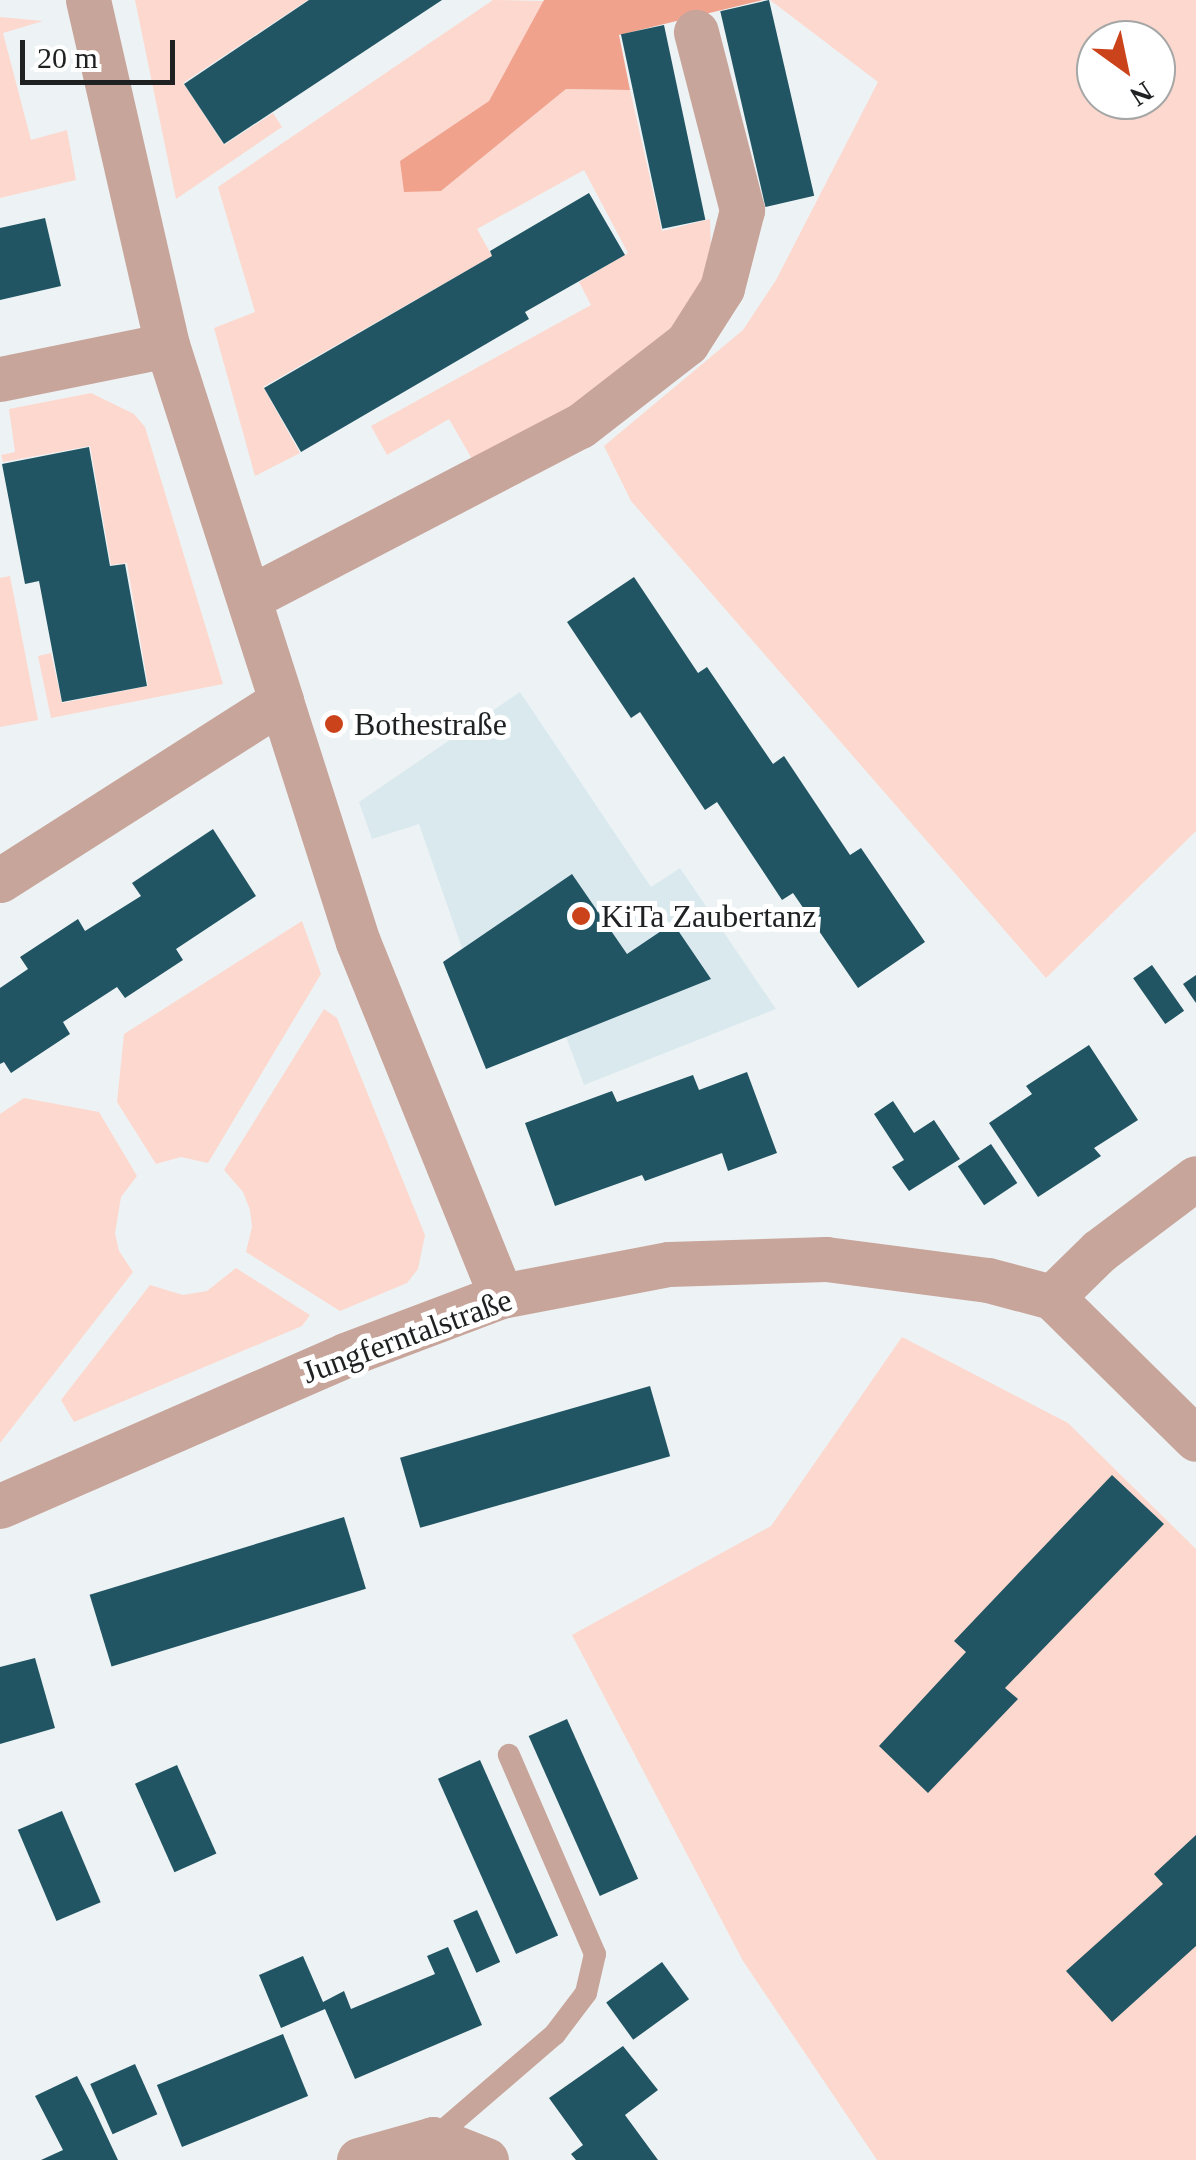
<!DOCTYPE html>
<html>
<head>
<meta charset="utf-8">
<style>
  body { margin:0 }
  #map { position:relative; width:1196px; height:2160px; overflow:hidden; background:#edf3f5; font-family:Georgia,serif }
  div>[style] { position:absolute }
  .built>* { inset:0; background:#dae9ee }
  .green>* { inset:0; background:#fdd8ce }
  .forest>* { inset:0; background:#f1a28d }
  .building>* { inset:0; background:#215563; transform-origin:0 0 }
  .lane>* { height:22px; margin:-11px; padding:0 11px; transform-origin:11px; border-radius:11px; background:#c8a59b }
  .street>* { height:45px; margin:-22.5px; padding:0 22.5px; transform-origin:22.5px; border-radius:22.5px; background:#c8a59b }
  .dots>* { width:28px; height:28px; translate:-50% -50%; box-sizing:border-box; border:5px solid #fff; border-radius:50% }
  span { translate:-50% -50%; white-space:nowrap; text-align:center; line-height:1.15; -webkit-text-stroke:10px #fff; paint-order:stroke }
  .poi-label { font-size:32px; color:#1e2021 }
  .left { translate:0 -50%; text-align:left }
  .street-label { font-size:32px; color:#1e2021 }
  .north { position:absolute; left:1076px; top:20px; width:100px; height:100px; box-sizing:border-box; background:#fff; border:2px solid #a5a6a6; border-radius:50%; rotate:147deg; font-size:28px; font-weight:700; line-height:40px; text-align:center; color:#1e2021 }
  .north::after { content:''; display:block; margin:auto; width:35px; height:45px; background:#cb431a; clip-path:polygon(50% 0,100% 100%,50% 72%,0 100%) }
  .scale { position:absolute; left:20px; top:40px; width:155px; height:45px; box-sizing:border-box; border:5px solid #1e2021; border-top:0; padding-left:12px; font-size:30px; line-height:35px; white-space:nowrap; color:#1e2021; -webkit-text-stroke:8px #fff; paint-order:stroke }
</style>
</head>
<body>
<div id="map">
  <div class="built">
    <i style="clip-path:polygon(520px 692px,651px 887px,680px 868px,776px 1009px,584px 1085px,566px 1037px,486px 1069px,443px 962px,462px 948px,419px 824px,372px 839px,359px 802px)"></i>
  </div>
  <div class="green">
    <i style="clip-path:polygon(135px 0,308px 0,183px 83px,224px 145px,273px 113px,282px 127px,176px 199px)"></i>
    <i style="clip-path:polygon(493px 0,544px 1px,489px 101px,400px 161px,441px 191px,566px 89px,630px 90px,662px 231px,710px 219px,711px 252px,692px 310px,634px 373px,472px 459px,449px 419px,387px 455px,371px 426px,591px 305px,579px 282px,628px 253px,584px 170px,477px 229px,492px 256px,263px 387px,300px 453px,255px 476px,214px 328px,255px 312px,218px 187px)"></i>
    <i style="clip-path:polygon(evenodd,770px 0,1196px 0,1196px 831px,1046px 978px,631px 501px,604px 446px,743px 330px,776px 280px,878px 82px,770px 0,1096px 40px,1156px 40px,1156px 100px,1096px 100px,1096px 40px)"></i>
    <i style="clip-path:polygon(0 17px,43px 21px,3px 33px,31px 140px,67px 130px,76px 180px,0 198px)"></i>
    <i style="clip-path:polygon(91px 393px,134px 414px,145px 427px,223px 684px,51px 718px,38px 656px,51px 653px,62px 703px,148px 686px,127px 563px,111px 565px,90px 446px,3px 462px,1px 455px,15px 452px,9px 409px)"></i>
    <i style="clip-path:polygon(10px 576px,38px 720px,0 727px,0 578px)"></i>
    <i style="clip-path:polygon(302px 921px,321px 974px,208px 1163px,181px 1157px,156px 1164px,117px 1102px,124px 1034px)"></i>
    <i style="clip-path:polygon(324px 1009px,337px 1018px,425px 1235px,418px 1269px,407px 1283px,340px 1311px,246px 1252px,252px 1227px,250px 1210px,243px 1192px,224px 1170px)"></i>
    <i style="clip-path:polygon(24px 1098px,99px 1112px,137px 1176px,121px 1197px,115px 1233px,119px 1251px,133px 1272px,0 1443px,0 1114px)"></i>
    <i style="clip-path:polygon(236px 1268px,310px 1315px,302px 1326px,74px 1422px,61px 1400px,150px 1285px,183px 1295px,207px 1291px)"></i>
    <i style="clip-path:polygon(902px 1337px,1068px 1423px,1196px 1549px,1196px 2160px,877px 2160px,743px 1961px,572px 1635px,771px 1526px)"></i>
  </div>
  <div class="forest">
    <i style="clip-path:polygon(544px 0,763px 0,619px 35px,630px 90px,566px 89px,441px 191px,404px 192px,400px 161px,489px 101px)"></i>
  </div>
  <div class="building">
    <i style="clip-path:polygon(309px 0,442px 0,224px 144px,184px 84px)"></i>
    <i style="left:769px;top:0;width:201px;height:50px;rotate:77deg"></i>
    <i style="left:664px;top:25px;width:199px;height:44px;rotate:78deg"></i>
    <i style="clip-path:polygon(589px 193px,625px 255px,525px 312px,529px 319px,301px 452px,264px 388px,492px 256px,490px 251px)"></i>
    <i style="clip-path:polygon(45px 218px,61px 286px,0 300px,0 228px)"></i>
    <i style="clip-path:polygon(89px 447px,110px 566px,125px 564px,147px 686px,62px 702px,39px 581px,25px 584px,2px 464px)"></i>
    <i style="clip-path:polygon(634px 577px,698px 673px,707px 667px,773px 764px,784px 756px,850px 855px,861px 848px,925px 942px,858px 988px,793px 893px,782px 900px,717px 802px,705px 810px,640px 712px,631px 718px,567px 622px)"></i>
    <i style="clip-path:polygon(213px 829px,256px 896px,176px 949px,183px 960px,125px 998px,117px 987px,63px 1022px,70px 1034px,11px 1073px,4px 1062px,0 1064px,0 988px,28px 969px,20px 957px,78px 919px,85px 931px,141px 896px,132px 883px)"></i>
    <i style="clip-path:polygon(572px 874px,627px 954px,673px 923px,711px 979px,486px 1069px,443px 962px)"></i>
    <i style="left:1152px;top:965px;width:56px;height:23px;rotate:55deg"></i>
    <i style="clip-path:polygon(1196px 975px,1196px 1003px,1183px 984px)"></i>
    <i style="clip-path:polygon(1089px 1045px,1138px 1120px,1094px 1148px,1101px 1156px,1038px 1197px,989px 1123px,1032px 1094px,1026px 1086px)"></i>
    <i style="clip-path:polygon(747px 1072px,777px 1153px,728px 1171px,722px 1153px,645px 1181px,642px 1175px,555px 1206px,525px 1123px,612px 1091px,617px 1102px,693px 1075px,699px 1090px)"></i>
    <i style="clip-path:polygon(893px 1101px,914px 1133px,934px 1120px,960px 1159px,909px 1191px,892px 1167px,904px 1160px,874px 1114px)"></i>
    <i style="left:991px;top:1144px;width:47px;height:40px;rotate:56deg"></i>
    <i style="left:650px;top:1386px;width:73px;height:260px;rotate:74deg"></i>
    <i style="clip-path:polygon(1112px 1475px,1164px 1524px,1005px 1688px,1018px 1699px,928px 1793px,879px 1746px,966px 1652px,954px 1641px)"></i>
    <i style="left:344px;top:1517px;width:75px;height:266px;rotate:73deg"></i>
    <i style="clip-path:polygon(35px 1658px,55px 1728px,0 1744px,0 1667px)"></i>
    <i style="left:567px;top:1719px;width:175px;height:42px;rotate:66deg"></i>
    <i style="left:480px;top:1760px;width:192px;height:46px;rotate:66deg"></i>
    <i style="left:177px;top:1765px;width:97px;height:46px;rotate:66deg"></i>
    <i style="left:62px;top:1811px;width:99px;height:48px;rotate:67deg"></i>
    <i style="clip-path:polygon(1196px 1835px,1196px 1946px,1112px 2022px,1066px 1971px,1163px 1884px,1154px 1874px)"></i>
    <i style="left:477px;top:1910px;width:57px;height:26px;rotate:66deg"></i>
    <i style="clip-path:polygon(448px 1947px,482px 2025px,355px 2079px,325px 2009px,281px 2028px,259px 1975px,303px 1956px,323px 2002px,344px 1991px,351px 2009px,435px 1974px,427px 1956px)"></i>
    <i style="left:662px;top:1962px;width:46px;height:69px;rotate:54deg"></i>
    <i style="left:283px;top:2034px;width:67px;height:136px;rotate:68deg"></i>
    <i style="clip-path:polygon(623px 2046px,658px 2090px,625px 2115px,658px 2160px,576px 2160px,571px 2154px,583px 2145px,549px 2098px)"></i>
    <i style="left:135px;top:2064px;width:55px;height:49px;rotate:66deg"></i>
    <i style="clip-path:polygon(77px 2076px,93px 2107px,118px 2160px,41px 2160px,63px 2150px,35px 2096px)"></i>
  </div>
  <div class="lane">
    <i style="left:433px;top:2139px;width:161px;rotate:-40.7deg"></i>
    <i style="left:555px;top:2034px;width:51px;rotate:-52.9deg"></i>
    <i style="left:586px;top:1993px;width:40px;rotate:-77deg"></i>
    <i style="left:595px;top:1954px;width:217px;rotate:-113.4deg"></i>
  </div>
  <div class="street">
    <i style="left:88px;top:0;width:354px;rotate:77.1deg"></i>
    <i style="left:167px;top:345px;width:374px;rotate:72.2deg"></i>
    <i style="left:281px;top:701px;width:253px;rotate:72.3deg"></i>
    <i style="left:358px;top:942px;width:382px;rotate:68deg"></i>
    <i style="left:0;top:379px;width:170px;rotate:-11.5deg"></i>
    <i style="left:249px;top:598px;width:373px;rotate:-27.5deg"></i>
    <i style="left:580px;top:426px;width:135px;rotate:-37.8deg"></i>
    <i style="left:687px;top:343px;width:65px;rotate:-57.5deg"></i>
    <i style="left:722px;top:288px;width:81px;rotate:-75.6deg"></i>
    <i style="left:742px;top:210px;width:184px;rotate:-104.5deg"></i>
    <i style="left:0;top:880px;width:333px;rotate:-32.5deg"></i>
    <i style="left:1052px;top:1297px;width:66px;rotate:-44.4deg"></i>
    <i style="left:1099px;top:1251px;width:121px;rotate:-37deg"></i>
    <i style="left:0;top:1506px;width:377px;rotate:-23.6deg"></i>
    <i style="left:345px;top:1355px;width:167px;rotate:-20.7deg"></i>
    <i style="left:501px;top:1296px;width:171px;rotate:-10.8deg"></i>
    <i style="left:669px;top:1264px;width:157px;rotate:-1.8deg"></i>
    <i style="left:826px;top:1259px;width:163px;rotate:7.4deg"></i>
    <i style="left:988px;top:1280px;width:66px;rotate:14.9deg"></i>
    <i style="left:1052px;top:1297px;width:202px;rotate:44.6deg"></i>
    <i style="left:359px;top:2160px;width:77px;rotate:-15.8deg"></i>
    <i style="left:433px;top:2139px;width:57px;rotate:21.6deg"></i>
  </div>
  <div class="dots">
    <i style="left:334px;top:724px;background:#cb431a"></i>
    <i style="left:581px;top:916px;background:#cb431a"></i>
  </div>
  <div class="poi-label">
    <span class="left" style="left:354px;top:724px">Bothestraße</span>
    <span class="left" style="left:601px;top:916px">KiTa Zaubertanz</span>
  </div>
  <div class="street-label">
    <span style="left:407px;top:1336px;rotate:-20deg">Jungferntalstraße</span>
  </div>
  <div class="north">N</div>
  <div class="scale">20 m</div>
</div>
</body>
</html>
